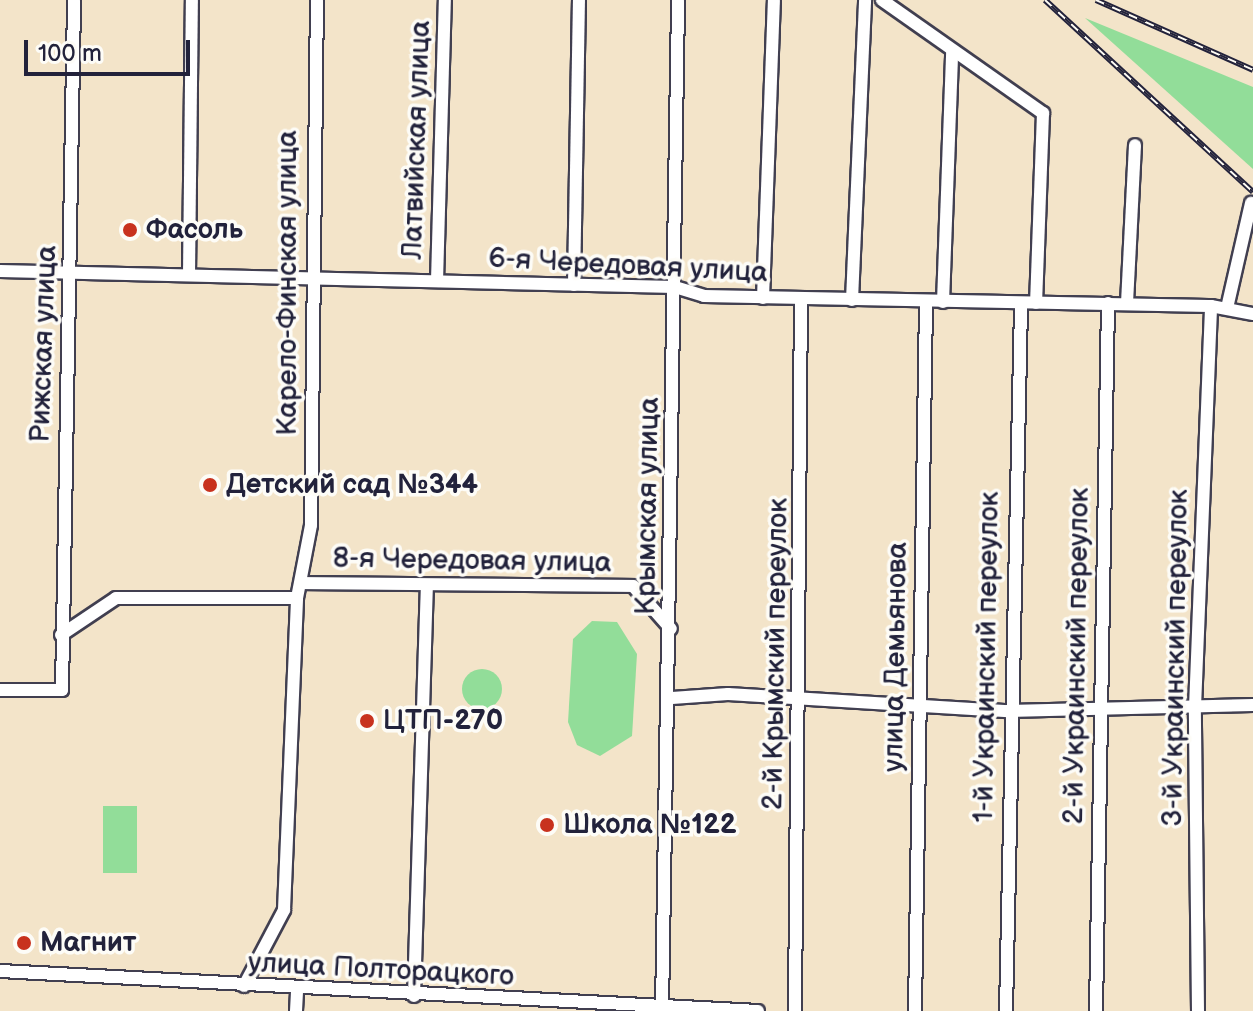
<!DOCTYPE html>
<html>
<head>
<meta charset="utf-8">
<style>
  body { margin:0 }
  #map { position:relative; width:1253px; height:1011px; overflow:hidden; background:#f3e4c9; font-family:"Balsamiq Sans",sans-serif }
  div>[style] { position:absolute }
  .green>* { inset:0; background:#92dd99; transform-origin:0 0 }
  .round { border-radius:50% }
  .roads { filter:drop-shadow(2px 0 #413f50) drop-shadow(-2px 0 #413f50) drop-shadow(0 2px #413f50) drop-shadow(0 -2px #413f50) }
  .minor>* { height:12px; margin:-6px; padding:0 6px; transform-origin:6px; border-radius:6px; background:#fff }
  .rail>* { height:6px; margin-top:-3px; transform-origin:0; background:repeating-linear-gradient(90deg,#fdfcf7 0 9px,#22223b 0 18px); box-sizing:border-box; border-block:2px solid #22223b }
  .dots>* { width:22px; height:22px; translate:-50% -50%; box-sizing:border-box; border:4px solid #fdfcf7; border-radius:50% }
  span { translate:-50% -50%; white-space:nowrap; text-align:center; line-height:1.15; -webkit-text-stroke:7px #fdfcf7; paint-order:stroke }
  .street-label { font-size:28px; color:#22223b }
  .poi-label { font-size:28px; color:#22223b; font-weight:700 }
  .left { translate:0 -50%; text-align:left }
  .scale { position:absolute; left:24px; top:40px; width:166px; height:36px; box-sizing:border-box; border:4px solid #22223b; border-top:0; padding-left:10px; font-size:24px; line-height:28px; white-space:nowrap; color:#22223b; -webkit-text-stroke:6px #fdfcf7; paint-order:stroke }
</style>
</head>
<body>
<div id="map">
  <div class="green">
    <i style="clip-path:polygon(1085px 18px,1253px 87px,1253px 169px)"></i>
    <i style="clip-path:polygon(592px 621px,617px 622px,637px 654px,632px 736px,600px 756px,577px 745px,568px 722px,573px 639px)"></i>
    <i class="round" style="left:462px;top:669px;width:40px;height:40px"></i>
    <i style="left:103px;top:806px;width:34px;height:67px"></i>
  </div>
  <div class="roads">
    <div class="minor">
      <i style="left:882px;top:0;width:197px;rotate:35.1deg"></i>
      <i style="left:1043px;top:113px;width:190px;rotate:92.1deg"></i>
      <i style="left:0;top:271px;width:675px;rotate:1.36deg"></i>
      <i style="left:675px;top:287px;width:30px;rotate:17deg"></i>
      <i style="left:704px;top:296px;width:507px;rotate:1.13deg"></i>
      <i style="left:1211px;top:306px;width:43px;rotate:10.8deg"></i>
      <i style="left:189px;top:275px;width:275px;rotate:-89.4deg"></i>
      <i style="left:437px;top:281px;width:281px;rotate:-88.4deg"></i>
      <i style="left:574px;top:285px;width:285px;rotate:-89deg"></i>
      <i style="left:763px;top:298px;width:298px;rotate:-87.9deg"></i>
      <i style="left:852px;top:300px;width:300px;rotate:-87.5deg"></i>
      <i style="left:943px;top:302px;width:250px;rotate:-87.9deg"></i>
      <i style="left:1127px;top:303px;width:158px;rotate:-87.1deg"></i>
      <i style="left:1227px;top:308px;width:108px;rotate:-77.1deg"></i>
      <i style="left:302px;top:583px;width:331px;rotate:0.5deg"></i>
      <i style="left:633px;top:586px;width:57px;rotate:48.5deg"></i>
      <i style="left:61px;top:635px;width:66px;rotate:-33.9deg"></i>
      <i style="left:116px;top:598px;width:181px"></i>
      <i style="left:0;top:690px;width:62px"></i>
      <i style="left:62px;top:690px;width:690px;rotate:-89deg"></i>
      <i style="left:672px;top:698px;width:56px;rotate:-4.1deg"></i>
      <i style="left:728px;top:694px;width:281px;rotate:3.5deg"></i>
      <i style="left:1008px;top:711px;width:245px;rotate:-1.4deg"></i>
      <i style="left:0;top:971px;width:759px;rotate:3.02deg"></i>
      <i style="left:244px;top:986px;width:86px;rotate:-62.2deg"></i>
      <i style="left:284px;top:910px;width:312px;rotate:-87.6deg"></i>
      <i style="left:297px;top:598px;width:74px;rotate:-79.1deg"></i>
      <i style="left:311px;top:525px;width:525px;rotate:-89.35deg"></i>
      <i style="left:414px;top:996px;width:410px;rotate:-88.2deg"></i>
      <i style="left:296px;top:1011px;width:21px;rotate:-87deg"></i>
      <i style="left:662px;top:1011px;width:1011px;rotate:-89.09deg"></i>
      <i style="left:795px;top:1011px;width:712px;rotate:-89.52deg"></i>
      <i style="left:915px;top:1011px;width:708px;rotate:-89.11deg"></i>
      <i style="left:1006px;top:1011px;width:707px;rotate:-88.78deg"></i>
      <i style="left:1096px;top:1011px;width:708px;rotate:-89.03deg"></i>
      <i style="left:1198px;top:1011px;width:304px;rotate:-90.6deg"></i>
      <i style="left:1195px;top:707px;width:401px;rotate:-87.7deg"></i>
    </div>
  </div>
  <div class="rail">
    <i style="left:1045px;top:0;width:283px;rotate:42.7deg"></i>
    <i style="left:1096px;top:0;width:172px;rotate:24deg"></i>
  </div>
  <div class="dots">
    <i style="left:130px;top:230px;background:#c8321e"></i>
    <i style="left:210px;top:485px;background:#c8321e"></i>
    <i style="left:367px;top:721px;background:#c8321e"></i>
    <i style="left:547px;top:825px;background:#c8321e"></i>
    <i style="left:24px;top:943px;background:#c8321e"></i>
  </div>
  <div class="street-label">
    <span style="left:417px;top:140px;rotate:-88deg">Латвийская улица</span>
    <span style="left:628px;top:266px;rotate:3deg">6-я Чередовая улица</span>
    <span style="left:288px;top:283px;rotate:-90deg">Карело-Финская улица</span>
    <span style="left:44px;top:344px;rotate:-88deg">Рижская улица</span>
    <span style="left:648px;top:506px;rotate:-89deg">Крымская улица</span>
    <span style="left:472px;top:561px;rotate:1deg">8-я Чередовая улица</span>
    <span style="left:776px;top:654px;rotate:-89deg">2-й Крымский переулок</span>
    <span style="left:1077px;top:656px;rotate:-89deg">2-й Украинский переулок</span>
    <span style="left:896px;top:657px;rotate:-89deg">улица Демьянова</span>
    <span style="left:987px;top:657px;rotate:-89deg">1-й Украинский переулок</span>
    <span style="left:1176px;top:658px;rotate:-89deg">3-й Украинский переулок</span>
    <span style="left:381px;top:970px;rotate:3deg">улица Полторацкого</span>
  </div>
  <div class="poi-label">
    <span class="left" style="left:146px;top:230px">Фасоль</span>
    <span class="left" style="left:226px;top:485px">Детский сад №344</span>
    <span class="left" style="left:383px;top:721px">ЦТП-270</span>
    <span class="left" style="left:563px;top:825px">Школа №122</span>
    <span class="left" style="left:40px;top:943px">Магнит</span>
  </div>
  <div class="scale">100 m</div>
</div>
</body>
</html>
